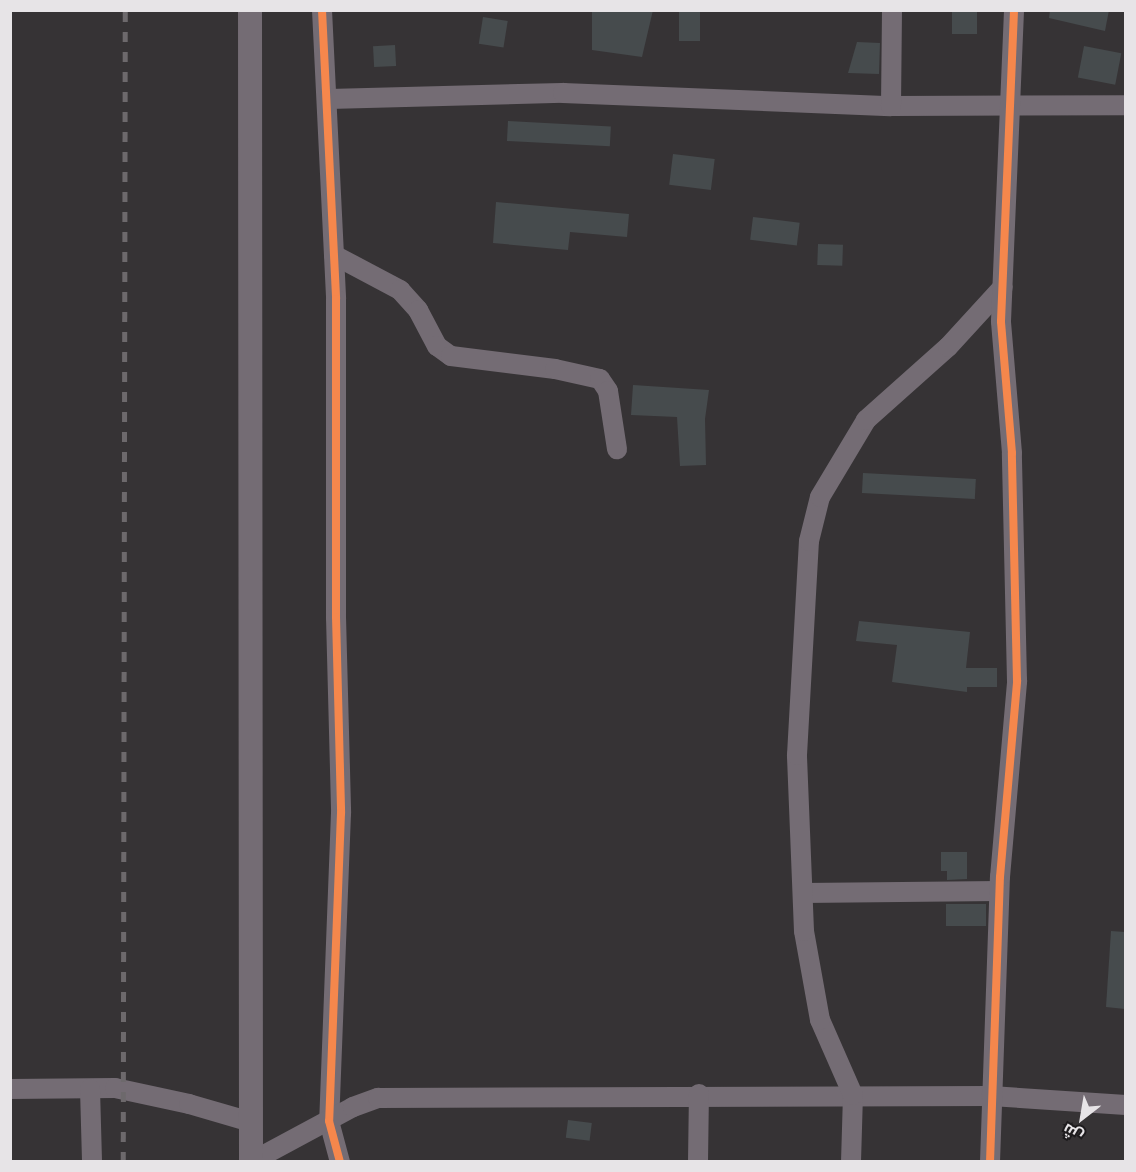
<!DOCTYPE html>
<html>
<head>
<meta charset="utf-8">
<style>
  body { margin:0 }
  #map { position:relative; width:1136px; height:1172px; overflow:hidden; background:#363335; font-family:Barlow,Cairo,sans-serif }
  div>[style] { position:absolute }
  .building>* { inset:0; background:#464b4d; transform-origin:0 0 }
  .minor>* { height:20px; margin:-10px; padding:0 10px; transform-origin:10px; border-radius:10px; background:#746c74 }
  .tertiary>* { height:24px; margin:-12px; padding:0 12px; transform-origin:12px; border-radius:12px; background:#746c74 }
  .rail>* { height:4.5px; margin-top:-2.25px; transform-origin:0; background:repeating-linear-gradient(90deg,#6d696c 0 10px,transparent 0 20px) }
  .cycleway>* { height:8px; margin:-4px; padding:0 4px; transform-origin:4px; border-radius:4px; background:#f5874c }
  span { translate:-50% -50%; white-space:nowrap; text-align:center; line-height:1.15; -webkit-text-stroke:5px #1d1b1d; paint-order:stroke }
  .frame { position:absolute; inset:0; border:12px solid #e7e4e7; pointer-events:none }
  .north { position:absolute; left:1052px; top:1088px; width:60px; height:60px; -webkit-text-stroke:4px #1d1b1d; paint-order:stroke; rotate:211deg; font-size:16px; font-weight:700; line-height:24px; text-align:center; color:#e7e4e7 }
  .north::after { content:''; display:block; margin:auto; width:21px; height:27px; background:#e7e4e7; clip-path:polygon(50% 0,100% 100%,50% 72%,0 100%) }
</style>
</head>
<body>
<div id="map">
  <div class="building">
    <i style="clip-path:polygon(592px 10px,653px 10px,642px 57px,592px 50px)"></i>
    <i style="left:679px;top:10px;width:21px;height:31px"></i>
    <i style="left:952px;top:10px;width:25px;height:24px"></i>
    <i style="clip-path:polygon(1050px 10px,1109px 10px,1105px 31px,1049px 18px)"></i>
    <i style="left:483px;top:17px;width:25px;height:27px;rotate:9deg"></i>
    <i style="clip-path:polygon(857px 42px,880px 43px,879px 74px,848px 73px)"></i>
    <i style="left:395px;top:45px;width:21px;height:22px;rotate:87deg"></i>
    <i style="left:1084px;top:46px;width:38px;height:32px;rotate:11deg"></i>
    <i style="left:508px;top:121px;width:103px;height:20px;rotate:3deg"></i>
    <i style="left:673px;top:154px;width:42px;height:31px;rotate:7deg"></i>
    <i style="clip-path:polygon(496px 202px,629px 214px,627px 237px,570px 232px,568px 250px,493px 243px)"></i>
    <i style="left:753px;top:217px;width:47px;height:23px;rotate:7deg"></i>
    <i style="left:818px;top:244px;width:25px;height:21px;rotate:2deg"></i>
    <i style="clip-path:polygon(633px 385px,709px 390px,705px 419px,706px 465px,680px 466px,677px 417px,631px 415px)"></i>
    <i style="left:863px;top:473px;width:113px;height:20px;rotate:3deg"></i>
    <i style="clip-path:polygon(859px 621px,970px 632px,966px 668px,997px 668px,997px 687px,967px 687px,967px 692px,892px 682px,897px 645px,856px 641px)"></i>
    <i style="clip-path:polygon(941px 852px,967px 852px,967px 879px,947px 880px,947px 871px,941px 871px)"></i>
    <i style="left:946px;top:904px;width:40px;height:22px"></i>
    <i style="clip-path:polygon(1111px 931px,1125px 932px,1125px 1009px,1106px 1007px)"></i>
    <i style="left:568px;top:1120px;width:24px;height:18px;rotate:7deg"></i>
  </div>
  <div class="minor">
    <i style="left:322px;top:10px;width:289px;rotate:87.2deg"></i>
    <i style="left:336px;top:299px;width:318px;rotate:90deg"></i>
    <i style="left:336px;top:617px;width:196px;rotate:88.5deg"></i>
    <i style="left:341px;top:813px;width:308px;rotate:92.2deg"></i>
    <i style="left:329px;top:1121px;width:42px;rotate:75deg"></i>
    <i style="left:329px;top:99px;width:234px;rotate:-1.5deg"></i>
    <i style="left:563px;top:93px;width:328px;rotate:2.3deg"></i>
    <i style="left:891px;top:106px;width:235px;rotate:-0.2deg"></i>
    <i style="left:891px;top:106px;width:96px;rotate:-89.4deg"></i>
    <i style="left:334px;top:255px;width:75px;rotate:27.9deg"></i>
    <i style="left:400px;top:290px;width:27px;rotate:48deg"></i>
    <i style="left:418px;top:310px;width:41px;rotate:62.2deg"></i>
    <i style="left:437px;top:346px;width:17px;rotate:36deg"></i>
    <i style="left:451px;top:356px;width:105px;rotate:7.1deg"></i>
    <i style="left:555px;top:369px;width:46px;rotate:12.5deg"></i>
    <i style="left:600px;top:379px;width:14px;rotate:56deg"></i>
    <i style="left:608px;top:391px;width:59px;rotate:81.2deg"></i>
    <i style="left:803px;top:893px;width:196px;rotate:-0.6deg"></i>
    <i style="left:10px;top:1089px;width:105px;rotate:-0.5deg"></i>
    <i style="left:115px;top:1088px;width:76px;rotate:12.2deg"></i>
    <i style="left:189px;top:1104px;width:65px;rotate:16.2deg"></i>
    <i style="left:90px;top:1089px;width:73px;rotate:88.4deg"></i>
    <i style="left:251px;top:1162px;width:116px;rotate:-28.3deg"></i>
    <i style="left:353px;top:1107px;width:27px;rotate:-20deg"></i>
    <i style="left:378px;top:1098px;width:613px;rotate:-0.19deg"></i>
    <i style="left:991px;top:1096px;width:135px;rotate:3.8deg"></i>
    <i style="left:698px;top:1162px;width:68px;rotate:-89.2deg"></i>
    <i style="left:851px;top:1162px;width:67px;rotate:-88.3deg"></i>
    <i style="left:853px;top:1095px;width:82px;rotate:-113.7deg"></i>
    <i style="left:820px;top:1020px;width:90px;rotate:-100.2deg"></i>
    <i style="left:804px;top:931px;width:176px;rotate:-92.3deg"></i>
    <i style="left:797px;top:755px;width:214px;rotate:-86.8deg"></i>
    <i style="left:809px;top:541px;width:45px;rotate:-76deg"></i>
    <i style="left:820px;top:497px;width:90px;rotate:-59.1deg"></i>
    <i style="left:866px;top:420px;width:110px;rotate:-41.7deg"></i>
    <i style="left:948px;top:347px;width:81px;rotate:-47.5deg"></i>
    <i style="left:990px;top:1162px;width:285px;rotate:-88deg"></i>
    <i style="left:1000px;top:877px;width:197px;rotate:-85deg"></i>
    <i style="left:1017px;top:681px;width:228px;rotate:-91.3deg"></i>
    <i style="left:1012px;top:453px;width:132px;rotate:-94.8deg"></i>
    <i style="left:1001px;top:321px;width:311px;rotate:-87.6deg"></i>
  </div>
  <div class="tertiary">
    <i style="left:250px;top:10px;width:1152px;rotate:89.95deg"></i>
  </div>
  <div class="rail">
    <i style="left:123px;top:1162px;width:1152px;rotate:-89.9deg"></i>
  </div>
  <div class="cycleway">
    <i style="left:322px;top:10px;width:289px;rotate:87.2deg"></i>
    <i style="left:336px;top:299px;width:318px;rotate:90deg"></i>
    <i style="left:336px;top:617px;width:196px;rotate:88.5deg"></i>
    <i style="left:341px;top:813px;width:308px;rotate:92.2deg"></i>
    <i style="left:329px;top:1121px;width:42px;rotate:75deg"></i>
    <i style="left:990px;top:1162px;width:285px;rotate:-88deg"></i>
    <i style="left:1000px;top:877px;width:197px;rotate:-85deg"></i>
    <i style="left:1017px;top:681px;width:228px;rotate:-91.3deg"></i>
    <i style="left:1012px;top:453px;width:132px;rotate:-94.8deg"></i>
    <i style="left:1001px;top:321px;width:311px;rotate:-87.6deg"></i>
  </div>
  <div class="frame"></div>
  <div class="north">ش</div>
</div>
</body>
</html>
